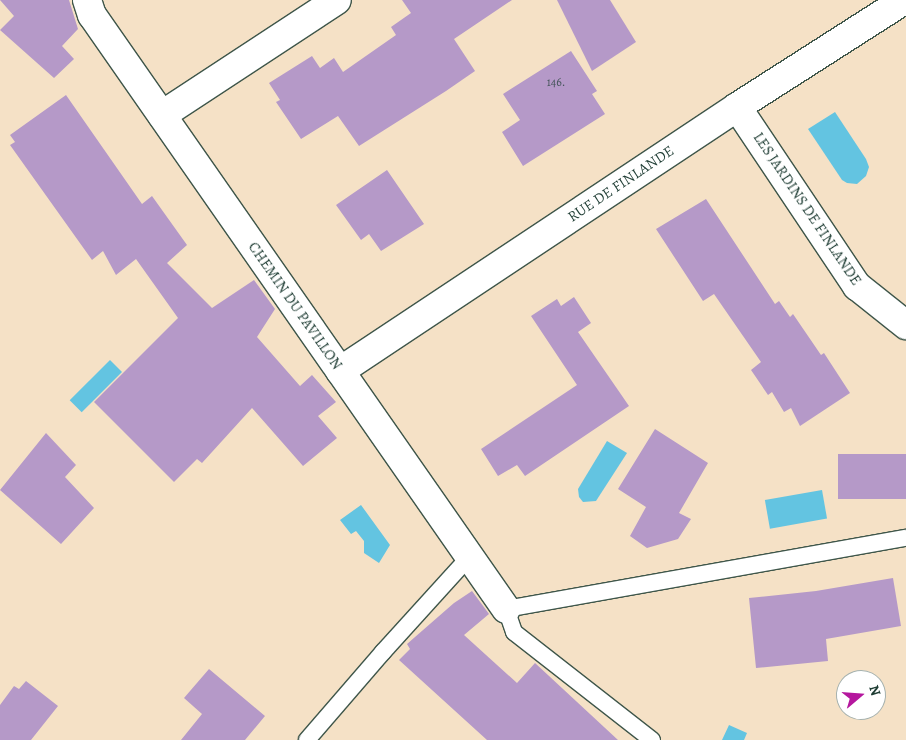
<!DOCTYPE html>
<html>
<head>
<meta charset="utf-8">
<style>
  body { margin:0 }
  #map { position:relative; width:906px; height:740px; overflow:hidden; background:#f5e1c6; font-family:Alegreya,serif }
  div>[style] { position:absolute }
  .water>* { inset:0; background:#63c4e1; transform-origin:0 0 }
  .building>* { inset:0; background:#b599c8; transform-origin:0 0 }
  .roads { filter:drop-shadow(1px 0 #3f564a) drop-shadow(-1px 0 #3f564a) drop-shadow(0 1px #3f564a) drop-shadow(0 -1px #3f564a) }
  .lane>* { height:16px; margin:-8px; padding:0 8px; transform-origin:8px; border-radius:8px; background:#fff }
  .street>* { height:28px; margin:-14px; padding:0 14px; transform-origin:14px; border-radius:14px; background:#fff }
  span { translate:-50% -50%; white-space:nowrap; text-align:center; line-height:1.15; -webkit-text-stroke:4.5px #fff; paint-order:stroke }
  .number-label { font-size:12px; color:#445459 }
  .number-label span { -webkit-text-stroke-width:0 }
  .street-label { font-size:15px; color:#1f3d34 }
  .north { position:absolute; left:836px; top:670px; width:50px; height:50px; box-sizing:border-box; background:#fff; border:1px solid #a5b1ae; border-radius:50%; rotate:72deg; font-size:14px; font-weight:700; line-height:20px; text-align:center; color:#1f3d34 }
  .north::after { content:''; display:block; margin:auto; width:18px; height:22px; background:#b5179e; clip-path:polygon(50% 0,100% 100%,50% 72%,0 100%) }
</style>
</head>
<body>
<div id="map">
  <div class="water">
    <i style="clip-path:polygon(835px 112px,866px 159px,869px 167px,866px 176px,857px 184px,847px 183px,842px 180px,808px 129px)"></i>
    <i style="left:110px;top:360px;width:17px;height:57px;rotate:45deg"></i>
    <i style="clip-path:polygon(607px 441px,627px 453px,596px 501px,583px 502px,579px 497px,578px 489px)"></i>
    <i style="left:822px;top:490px;width:29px;height:58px;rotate:80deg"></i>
    <i style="clip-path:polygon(361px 505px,390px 545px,379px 563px,364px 553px,364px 541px,356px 531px,351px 534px,340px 520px)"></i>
    <i style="clip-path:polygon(729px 725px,747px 733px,744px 740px,722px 740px)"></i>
  </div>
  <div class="building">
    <i style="clip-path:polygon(0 0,69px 0,78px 29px,62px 46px,74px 59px,54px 78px,0 30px,14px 16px)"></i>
    <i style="clip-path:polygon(402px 0,512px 0,454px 39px,475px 71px,446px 91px,359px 146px,338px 116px,301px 139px,276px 102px,280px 100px,269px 83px,312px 56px,320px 68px,334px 58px,343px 72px,396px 35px,391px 27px,411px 13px)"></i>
    <i style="clip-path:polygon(557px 0,610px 0,636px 42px,592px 71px)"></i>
    <i style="clip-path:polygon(571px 51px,597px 91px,592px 94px,605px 114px,523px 166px,502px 132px,520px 120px,503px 94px)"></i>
    <i style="clip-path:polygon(66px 95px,142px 204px,152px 196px,187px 245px,167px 263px,212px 308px,254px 280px,275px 309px,257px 337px,300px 386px,312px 375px,336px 402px,318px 416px,337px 438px,303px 466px,252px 408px,202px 463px,197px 459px,174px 482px,94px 402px,178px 318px,136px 259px,116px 275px,103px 251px,92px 260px,10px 145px,15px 142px,10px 135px)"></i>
    <i style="clip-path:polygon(387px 170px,424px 224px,381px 251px,369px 234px,361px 240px,336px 205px)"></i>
    <i style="clip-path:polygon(706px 199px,775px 304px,779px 301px,790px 317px,793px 314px,821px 355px,824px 353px,850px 393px,800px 426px,791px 408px,784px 412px,772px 392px,768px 395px,751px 370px,761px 362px,714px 294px,703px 301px,656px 229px)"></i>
    <i style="clip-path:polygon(574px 297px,591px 323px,578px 332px,629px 406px,525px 476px,517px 465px,498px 476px,481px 449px,577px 385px,531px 316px,557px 299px,561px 306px)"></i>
    <i style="clip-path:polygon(655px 429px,708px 463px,679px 513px,691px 519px,678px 539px,647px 548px,630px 536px,646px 507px,618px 489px)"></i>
    <i style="clip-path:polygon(46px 433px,76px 465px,65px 477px,94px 508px,61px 544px,0 490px)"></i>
    <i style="left:906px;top:454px;width:45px;height:68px;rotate:90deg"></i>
    <i style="clip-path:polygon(893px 578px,901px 626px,826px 639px,828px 661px,756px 668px,749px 598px,816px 591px)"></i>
    <i style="clip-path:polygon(472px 591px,489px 614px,464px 635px,517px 683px,535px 663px,618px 740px,487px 740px,399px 660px,410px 649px,407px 644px,454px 603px)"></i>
    <i style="clip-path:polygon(209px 669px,265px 716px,245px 740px,181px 740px,202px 714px,184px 698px)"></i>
    <i style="clip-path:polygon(26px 681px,58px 706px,31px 740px,0 740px,0 705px,14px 686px,19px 689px)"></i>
  </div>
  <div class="roads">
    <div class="lane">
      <i style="left:307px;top:740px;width:116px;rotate:-49.2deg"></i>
      <i style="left:383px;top:652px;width:128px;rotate:-47.8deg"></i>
      <i style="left:652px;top:740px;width:175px;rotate:-142deg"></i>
      <i style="left:514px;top:632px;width:24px;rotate:-109deg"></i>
      <i style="left:506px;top:609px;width:406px;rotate:-10.1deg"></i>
    </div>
    <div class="street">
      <i style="left:87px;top:0;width:16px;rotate:72deg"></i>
      <i style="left:92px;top:15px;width:724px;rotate:55.12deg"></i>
      <i style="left:737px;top:107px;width:216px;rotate:56.2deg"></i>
      <i style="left:857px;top:286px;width:63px;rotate:38.5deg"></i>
      <i style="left:162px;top:115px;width:209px;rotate:-33.3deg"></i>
      <i style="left:340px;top:371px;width:477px;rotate:-33.6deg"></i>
      <i style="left:737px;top:107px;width:198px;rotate:-32.6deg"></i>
    </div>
  </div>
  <div class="number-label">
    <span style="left:556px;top:83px">146.</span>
  </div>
  <div class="street-label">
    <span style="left:621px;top:184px;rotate:-34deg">RUE DE FINLANDE</span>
    <span style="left:807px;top:209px;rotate:56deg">LES JARDINS DE FINLANDE</span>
    <span style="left:295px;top:306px;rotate:55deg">CHEMIN DU PAVILLON</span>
  </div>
  <div class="north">N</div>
</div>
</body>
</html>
